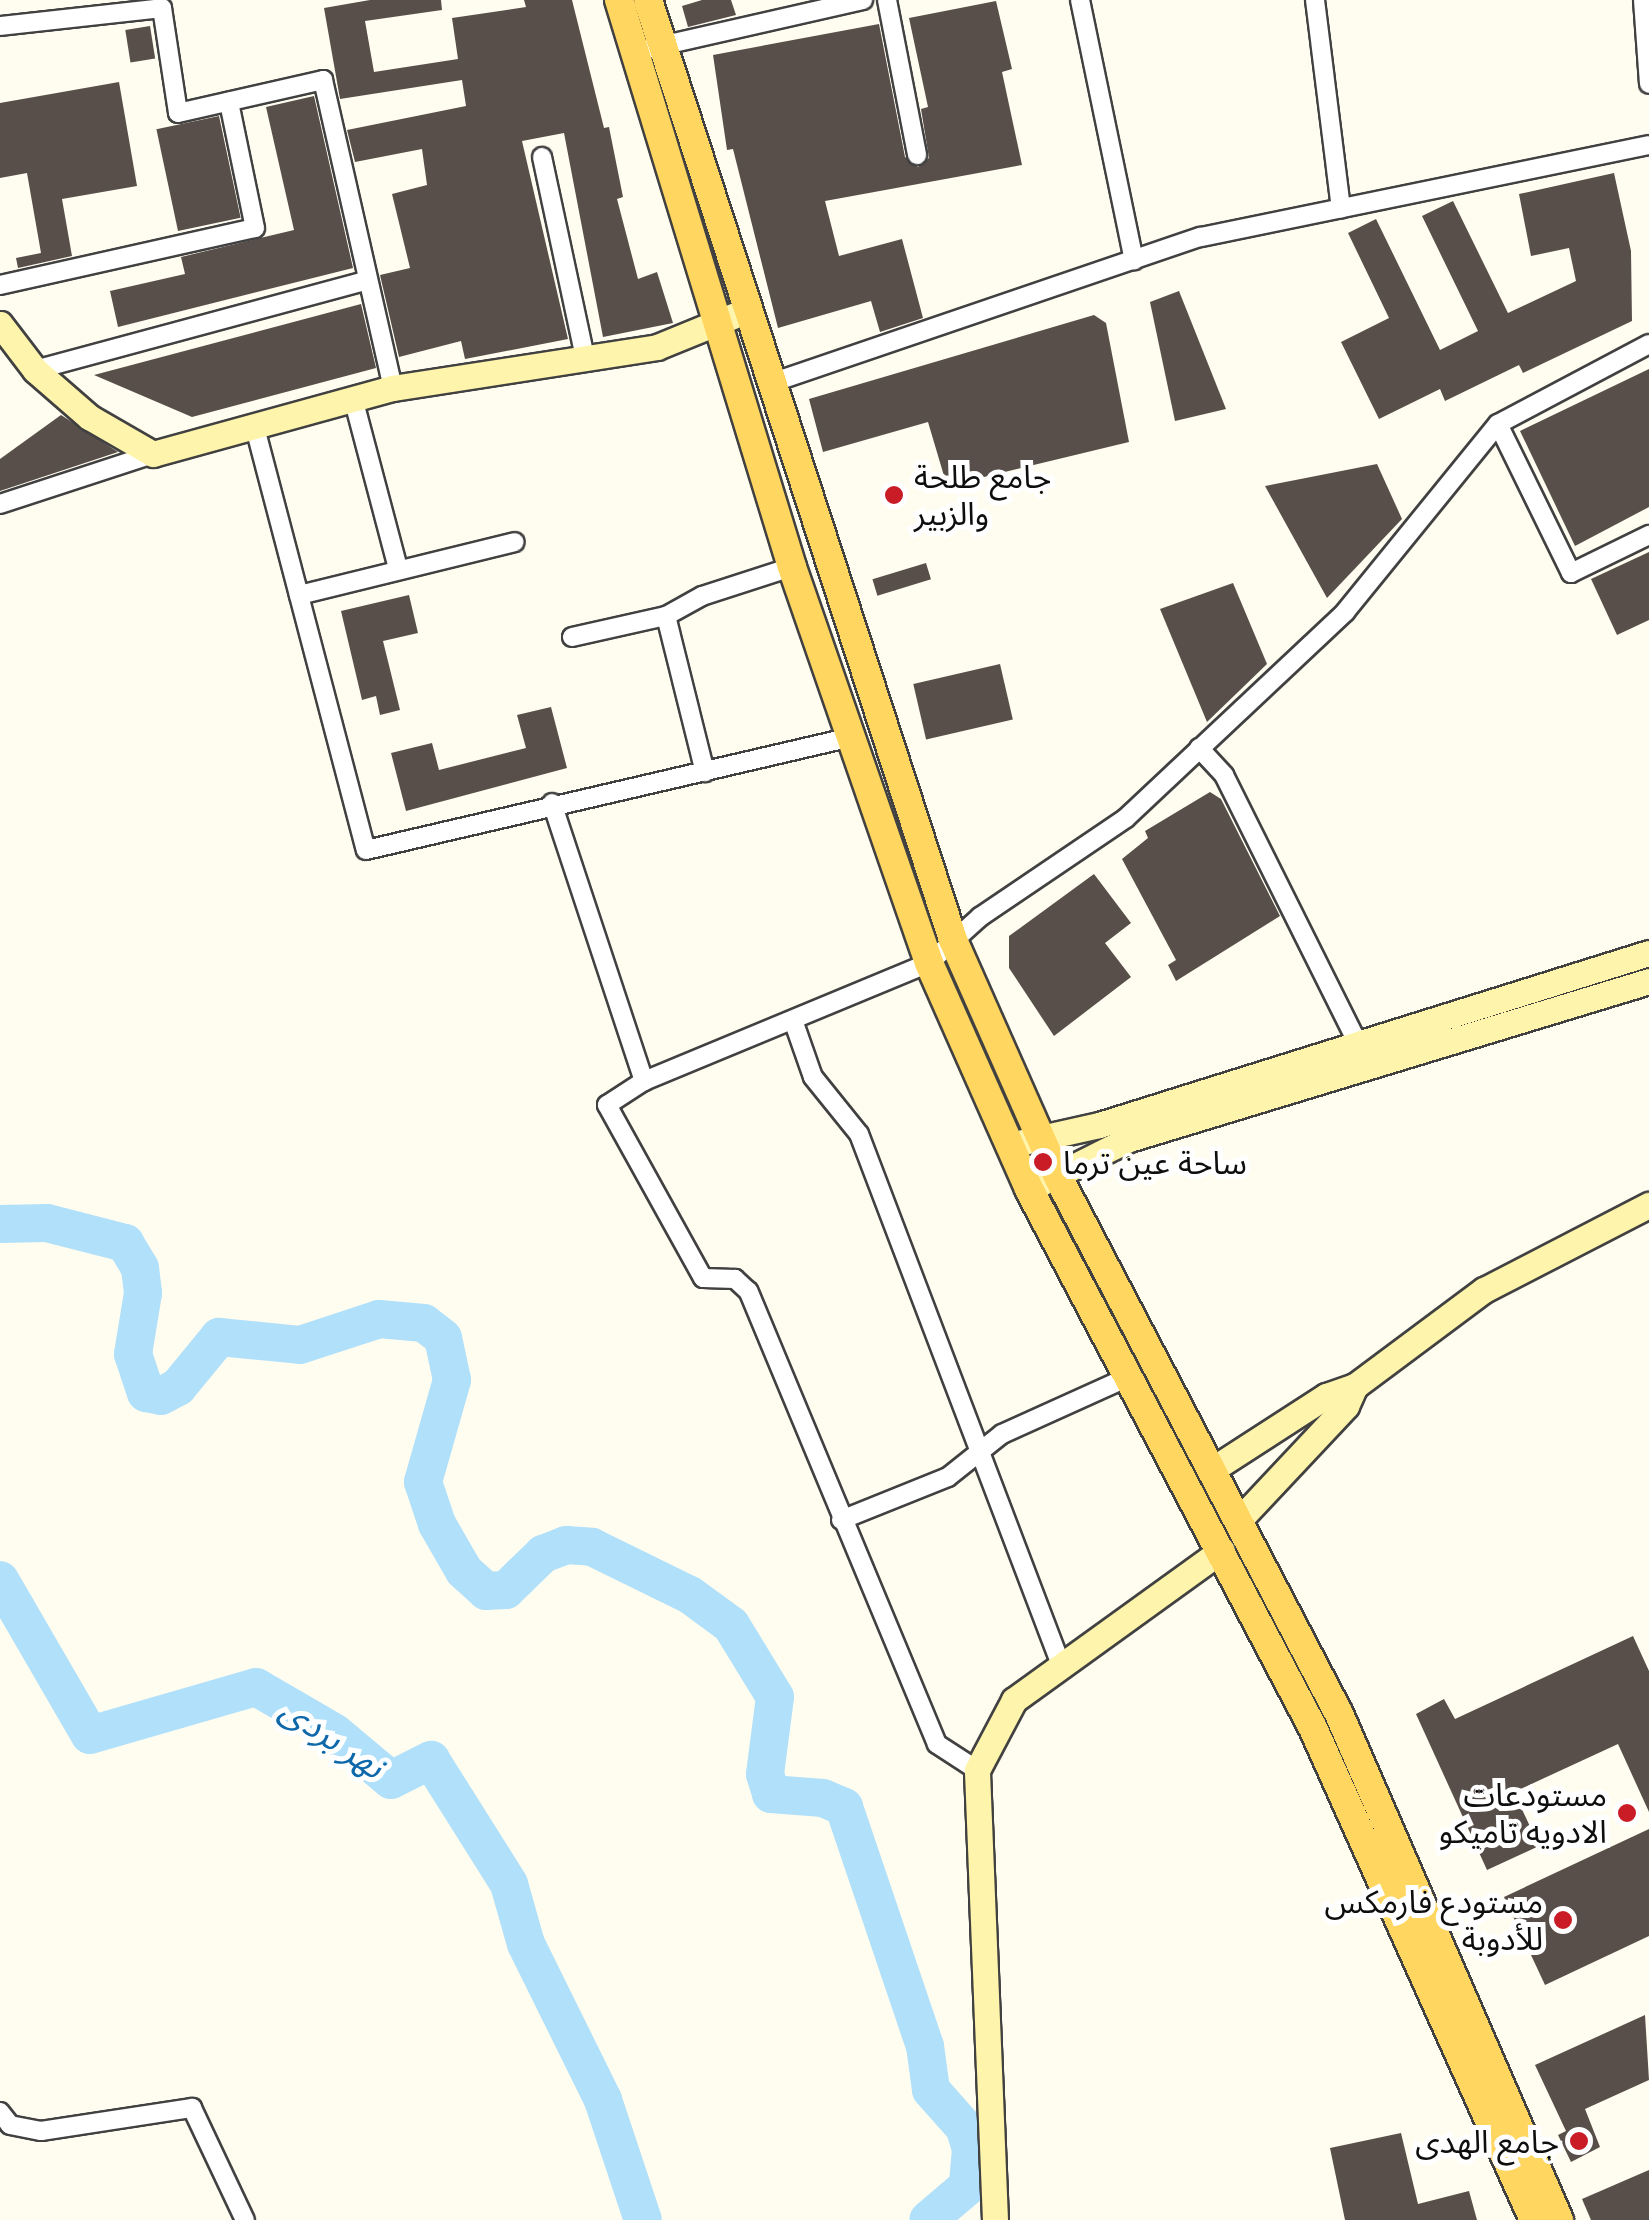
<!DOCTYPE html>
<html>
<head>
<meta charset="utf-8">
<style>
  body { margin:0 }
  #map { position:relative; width:1649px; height:2220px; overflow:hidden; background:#fffcf0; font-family:"Noto Serif","Noto Sans Arabic",serif }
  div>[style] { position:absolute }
  .river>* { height:38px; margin:-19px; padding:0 19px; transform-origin:19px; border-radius:19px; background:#b0e0fa }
  .building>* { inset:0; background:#584f4a; transform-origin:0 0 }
  .roads { filter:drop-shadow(2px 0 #414141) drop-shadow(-2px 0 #414141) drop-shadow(0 2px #414141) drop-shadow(0 -2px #414141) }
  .street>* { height:18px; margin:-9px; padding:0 9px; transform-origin:9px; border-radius:9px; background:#fff }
  .secondary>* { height:25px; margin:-12.5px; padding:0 12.5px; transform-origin:12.5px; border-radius:12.5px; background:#fff4ab }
  .primary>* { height:28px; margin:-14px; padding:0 14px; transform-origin:14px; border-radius:14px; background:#ffd660 }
  .dots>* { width:28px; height:28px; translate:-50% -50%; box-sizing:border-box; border:5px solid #fff; border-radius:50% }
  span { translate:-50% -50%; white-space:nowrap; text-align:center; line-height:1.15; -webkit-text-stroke:10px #fff; paint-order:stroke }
  .poi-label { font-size:32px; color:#0e0e0e }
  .left { translate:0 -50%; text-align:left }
  .right { translate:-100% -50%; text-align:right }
  .water-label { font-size:35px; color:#0e68aa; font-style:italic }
</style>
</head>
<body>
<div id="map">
  <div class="river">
    <i style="left:0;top:1224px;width:47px;rotate:-1.2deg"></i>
    <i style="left:47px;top:1223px;width:81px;rotate:14.4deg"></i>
    <i style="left:125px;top:1243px;width:29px;rotate:59deg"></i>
    <i style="left:140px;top:1268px;width:25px;rotate:83deg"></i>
    <i style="left:143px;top:1293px;width:62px;rotate:99.3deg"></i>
    <i style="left:133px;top:1354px;width:41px;rotate:71.6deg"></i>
    <i style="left:146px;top:1393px;width:15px;rotate:11deg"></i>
    <i style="left:161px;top:1396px;width:19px;rotate:-28deg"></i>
    <i style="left:178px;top:1387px;width:65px;rotate:-50.6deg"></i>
    <i style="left:219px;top:1337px;width:81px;rotate:5.6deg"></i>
    <i style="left:300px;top:1345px;width:83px;rotate:-18.2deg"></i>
    <i style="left:379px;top:1319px;width:45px;rotate:5.1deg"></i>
    <i style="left:424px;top:1323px;width:24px;rotate:38deg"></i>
    <i style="left:443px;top:1338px;width:43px;rotate:77.9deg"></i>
    <i style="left:452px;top:1380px;width:106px;rotate:105.9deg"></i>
    <i style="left:423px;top:1482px;width:44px;rotate:71.6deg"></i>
    <i style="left:437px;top:1524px;width:54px;rotate:60.1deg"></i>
    <i style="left:464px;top:1571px;width:30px;rotate:42deg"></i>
    <i style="left:486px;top:1591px;width:20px;rotate:-3deg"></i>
    <i style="left:506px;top:1590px;width:52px;rotate:-44.2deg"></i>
    <i style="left:543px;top:1554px;width:25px;rotate:-21deg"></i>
    <i style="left:566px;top:1545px;width:26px;rotate:4deg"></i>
    <i style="left:592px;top:1547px;width:109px;rotate:26.1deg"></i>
    <i style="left:690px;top:1595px;width:51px;rotate:36.2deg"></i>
    <i style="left:731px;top:1625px;width:84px;rotate:58.6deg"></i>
    <i style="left:775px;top:1697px;width:78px;rotate:97.4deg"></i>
    <i style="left:765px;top:1774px;width:21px;rotate:73deg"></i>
    <i style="left:771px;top:1794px;width:52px;rotate:4.4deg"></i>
    <i style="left:823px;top:1798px;width:23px;rotate:23deg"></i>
    <i style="left:844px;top:1807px;width:252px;rotate:71.3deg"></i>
    <i style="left:925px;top:2046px;width:44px;rotate:82.2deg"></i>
    <i style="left:931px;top:2090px;width:50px;rotate:48.3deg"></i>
    <i style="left:964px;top:2127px;width:23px;rotate:72deg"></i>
    <i style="left:971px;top:2149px;width:37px;rotate:95deg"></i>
    <i style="left:968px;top:2186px;width:52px;rotate:139.6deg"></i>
    <i style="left:0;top:1580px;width:179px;rotate:59.9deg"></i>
    <i style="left:90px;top:1735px;width:173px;rotate:-16.1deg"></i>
    <i style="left:256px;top:1687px;width:91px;rotate:30.2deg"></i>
    <i style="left:335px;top:1733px;width:73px;rotate:40deg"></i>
    <i style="left:391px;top:1780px;width:45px;rotate:-26.6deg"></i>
    <i style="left:431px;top:1760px;width:146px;rotate:57.8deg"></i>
    <i style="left:509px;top:1884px;width:62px;rotate:74.2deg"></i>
    <i style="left:526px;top:1944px;width:174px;rotate:63.7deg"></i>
    <i style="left:603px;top:2100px;width:126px;rotate:71.6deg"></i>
  </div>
  <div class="building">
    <i style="clip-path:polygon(370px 0,441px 0,442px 10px,365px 21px,374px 72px,458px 59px,452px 18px,526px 7px,524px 0,572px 0,604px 128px,609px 127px,623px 197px,617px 199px,638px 279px,657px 272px,673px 323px,603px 337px,564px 133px,522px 141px,568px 339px,465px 359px,461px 341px,399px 357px,380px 275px,410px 268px,392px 194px,427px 185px,422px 149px,355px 162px,347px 130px,466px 106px,462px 80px,340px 99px,324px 8px)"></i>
    <i style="clip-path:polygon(702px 0,731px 0,736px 15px,688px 27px,682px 6px)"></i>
    <i style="clip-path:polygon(996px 1px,1012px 69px,1002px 72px,1022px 165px,825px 201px,839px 256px,902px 239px,923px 318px,880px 332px,871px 301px,778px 328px,733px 149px,727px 150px,713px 55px,879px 24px,905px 157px,918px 167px,929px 158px,921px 109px,928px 107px,909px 18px)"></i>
    <i style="left:150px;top:26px;width:33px;height:25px;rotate:81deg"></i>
    <i style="clip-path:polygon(119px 82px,137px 186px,62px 199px,72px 256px,18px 268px,16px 258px,41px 253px,27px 173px,0 178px,0 103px)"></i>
    <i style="clip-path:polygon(314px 96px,353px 268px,118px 327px,110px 291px,185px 274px,181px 257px,294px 230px,266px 107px)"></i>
    <i style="left:219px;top:116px;width:104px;height:64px;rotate:78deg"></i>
    <i style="clip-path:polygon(1614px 173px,1631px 251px,1632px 321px,1523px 373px,1519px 365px,1445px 401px,1440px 389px,1379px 419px,1341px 342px,1389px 318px,1348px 233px,1376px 219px,1440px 350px,1478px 331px,1422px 216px,1453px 201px,1508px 313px,1576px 281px,1569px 248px,1531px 256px,1519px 194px)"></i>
    <i style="clip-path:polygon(1179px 291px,1226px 409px,1175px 421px,1150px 302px)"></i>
    <i style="clip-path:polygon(361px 304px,376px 368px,192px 417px,94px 375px)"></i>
    <i style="clip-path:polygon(1094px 315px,1106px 323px,1129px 442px,947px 486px,928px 422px,823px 452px,809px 399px)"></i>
    <i style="clip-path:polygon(1649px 369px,1649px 507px,1575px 546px,1520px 431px)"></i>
    <i style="clip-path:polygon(61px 415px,118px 452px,0 491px,0 459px)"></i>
    <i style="clip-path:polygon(1377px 464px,1402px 519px,1327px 598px,1265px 486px)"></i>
    <i style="clip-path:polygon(1649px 552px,1649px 620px,1617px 635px,1591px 579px)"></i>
    <i style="left:926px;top:563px;width:17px;height:56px;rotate:73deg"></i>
    <i style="clip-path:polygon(1233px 583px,1267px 664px,1207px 722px,1160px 609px)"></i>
    <i style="clip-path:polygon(409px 595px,418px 633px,383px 641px,400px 710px,380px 715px,376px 696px,362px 700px,341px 611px)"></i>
    <i style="left:1000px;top:664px;width:57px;height:89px;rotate:77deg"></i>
    <i style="clip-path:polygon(551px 707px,567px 768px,406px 811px,391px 753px,432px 743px,439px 770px,526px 748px,517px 715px)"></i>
    <i style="clip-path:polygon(1210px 792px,1221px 799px,1280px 916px,1176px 981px,1168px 965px,1176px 960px,1122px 859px,1148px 838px,1145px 831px)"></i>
    <i style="clip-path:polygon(1094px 874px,1131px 923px,1105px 943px,1131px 977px,1054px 1036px,1009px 968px,1009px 936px)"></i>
    <i style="clip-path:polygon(1633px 1636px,1649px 1671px,1649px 1812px,1618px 1744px,1514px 1792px,1539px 1846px,1487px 1870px,1416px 1714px,1444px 1699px,1455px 1719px)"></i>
    <i style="clip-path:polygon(1649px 1829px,1649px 1936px,1545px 1985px,1504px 1897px)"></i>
    <i style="clip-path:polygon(1645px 2015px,1649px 2080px,1585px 2109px,1600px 2147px,1571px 2162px,1558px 2135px,1566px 2131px,1535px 2065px)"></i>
    <i style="clip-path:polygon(1401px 2133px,1418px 2204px,1469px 2191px,1477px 2220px,1345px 2220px,1330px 2148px)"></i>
    <i style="clip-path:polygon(1649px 2170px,1649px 2220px,1591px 2220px,1582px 2199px)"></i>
  </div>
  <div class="roads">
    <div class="street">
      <i style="left:887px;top:0;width:158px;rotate:79deg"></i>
      <i style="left:1080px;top:0;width:266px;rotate:78.3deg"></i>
      <i style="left:1315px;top:0;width:210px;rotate:82.9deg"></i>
      <i style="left:1643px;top:0;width:84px;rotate:85.9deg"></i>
      <i style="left:0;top:26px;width:163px;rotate:-6.3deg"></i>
      <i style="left:162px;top:8px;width:106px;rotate:81.3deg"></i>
      <i style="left:178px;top:113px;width:149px;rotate:-12.8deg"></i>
      <i style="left:323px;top:80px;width:316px;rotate:77.2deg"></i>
      <i style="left:634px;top:52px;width:235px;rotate:-12.8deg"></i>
      <i style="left:542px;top:157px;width:206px;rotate:77.9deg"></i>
      <i style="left:0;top:285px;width:261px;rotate:-12.6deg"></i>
      <i style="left:255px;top:228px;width:129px;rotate:-101.7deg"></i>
      <i style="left:35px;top:370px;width:345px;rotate:-15.1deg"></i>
      <i style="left:768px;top:384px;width:457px;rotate:-18.8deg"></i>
      <i style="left:1201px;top:237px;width:457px;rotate:-11.6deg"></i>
      <i style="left:353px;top:398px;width:176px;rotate:75.2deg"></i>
      <i style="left:254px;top:424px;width:440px;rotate:75.3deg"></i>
      <i style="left:366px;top:850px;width:497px;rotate:-13.1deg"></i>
      <i style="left:1498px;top:424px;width:166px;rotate:63.9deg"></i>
      <i style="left:1571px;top:573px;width:87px;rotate:-26deg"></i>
      <i style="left:0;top:504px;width:161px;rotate:-18.1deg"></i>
      <i style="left:299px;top:595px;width:222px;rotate:-13.8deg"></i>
      <i style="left:666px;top:616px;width:161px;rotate:76deg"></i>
      <i style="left:572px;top:637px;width:96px;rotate:-12.6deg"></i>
      <i style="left:666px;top:616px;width:41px;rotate:-29.1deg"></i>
      <i style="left:702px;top:596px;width:95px;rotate:-17.9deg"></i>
      <i style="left:1199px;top:748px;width:37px;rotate:47deg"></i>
      <i style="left:1224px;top:775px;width:301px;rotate:63.5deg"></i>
      <i style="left:552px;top:803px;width:293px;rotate:71.7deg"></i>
      <i style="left:793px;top:1020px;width:60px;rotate:70.7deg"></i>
      <i style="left:813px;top:1077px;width:73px;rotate:51.1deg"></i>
      <i style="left:859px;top:1134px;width:568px;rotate:69.17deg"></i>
      <i style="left:841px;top:1520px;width:115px;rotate:-21.9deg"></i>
      <i style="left:948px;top:1477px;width:69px;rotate:-38.5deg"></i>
      <i style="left:1002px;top:1434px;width:138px;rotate:-24.3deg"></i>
      <i style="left:977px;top:1770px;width:48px;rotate:-147deg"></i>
      <i style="left:937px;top:1744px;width:491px;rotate:-112.6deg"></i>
      <i style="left:748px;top:1291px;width:18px;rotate:-137deg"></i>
      <i style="left:735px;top:1279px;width:32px;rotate:-178deg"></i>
      <i style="left:703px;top:1278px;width:198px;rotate:-119deg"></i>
      <i style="left:607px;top:1105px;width:44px;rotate:-33deg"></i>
      <i style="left:644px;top:1081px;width:308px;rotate:-22.5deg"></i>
      <i style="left:929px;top:963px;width:69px;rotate:-42deg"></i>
      <i style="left:980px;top:917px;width:176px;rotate:-34.1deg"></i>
      <i style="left:1126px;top:818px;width:301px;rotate:-43.2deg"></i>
      <i style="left:1345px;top:612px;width:242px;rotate:-50.9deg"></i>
      <i style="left:1498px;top:424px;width:171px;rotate:-27.9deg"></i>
      <i style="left:0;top:2112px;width:16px;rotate:52deg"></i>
      <i style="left:10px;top:2125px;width:32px;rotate:11deg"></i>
      <i style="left:41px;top:2131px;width:153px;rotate:-8.7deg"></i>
      <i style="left:192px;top:2108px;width:124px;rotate:64.7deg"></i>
    </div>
    <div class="secondary">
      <i style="left:0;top:324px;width:58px;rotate:52.7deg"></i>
      <i style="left:35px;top:370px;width:72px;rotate:41deg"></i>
      <i style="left:89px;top:417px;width:74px;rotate:30deg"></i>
      <i style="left:153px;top:454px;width:249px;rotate:-15.4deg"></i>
      <i style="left:393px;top:388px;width:267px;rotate:-8.8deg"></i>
      <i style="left:657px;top:347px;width:95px;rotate:-22.2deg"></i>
      <i style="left:1023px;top:1142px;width:78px;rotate:-12.6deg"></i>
      <i style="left:1099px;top:1125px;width:576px;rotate:-17.37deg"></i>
      <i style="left:1029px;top:1189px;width:112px;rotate:-26.6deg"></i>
      <i style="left:1129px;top:1139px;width:543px;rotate:-16.9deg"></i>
      <i style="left:1213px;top:1469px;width:135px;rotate:-32.9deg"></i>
      <i style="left:1326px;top:1396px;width:31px;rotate:-19deg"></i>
      <i style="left:1355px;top:1386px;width:161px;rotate:-36.7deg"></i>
      <i style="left:1484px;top:1290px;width:186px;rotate:-27.3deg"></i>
      <i style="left:1240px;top:1519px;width:155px;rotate:-46.8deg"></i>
      <i style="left:1346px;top:1406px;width:22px;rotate:-66deg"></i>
      <i style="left:995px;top:2220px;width:450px;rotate:-92.3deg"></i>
      <i style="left:977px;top:1770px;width:79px;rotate:-62.1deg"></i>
      <i style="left:1014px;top:1700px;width:256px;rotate:-35.8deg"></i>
    </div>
    <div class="primary">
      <i style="left:619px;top:0;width:593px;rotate:73.03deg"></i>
      <i style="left:792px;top:567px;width:419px;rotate:70.9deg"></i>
      <i style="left:929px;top:963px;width:247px;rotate:66.1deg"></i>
      <i style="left:1029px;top:1189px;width:609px;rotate:62.22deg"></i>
      <i style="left:1313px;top:1728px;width:539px;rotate:65.81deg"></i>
      <i style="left:648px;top:0;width:988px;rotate:72.02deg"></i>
      <i style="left:953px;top:940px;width:259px;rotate:66.1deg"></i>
      <i style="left:1058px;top:1177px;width:606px;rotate:62.38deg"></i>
      <i style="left:1339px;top:1714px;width:552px;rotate:66.5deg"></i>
    </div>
  </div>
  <div class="dots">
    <i style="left:894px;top:495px;background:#c91c27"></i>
    <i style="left:1043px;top:1162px;background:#c91c27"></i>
    <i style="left:1627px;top:1813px;background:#c91c27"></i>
    <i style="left:1563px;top:1920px;background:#c91c27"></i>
    <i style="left:1579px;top:2141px;background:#c91c27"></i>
  </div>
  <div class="poi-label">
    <span class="left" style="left:914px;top:495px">جامع طلحة<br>والزبير</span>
    <span class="left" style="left:1063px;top:1162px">ساحة عين ترما</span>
    <span class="right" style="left:1607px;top:1813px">مستودعات<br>الادويه تاميكو</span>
    <span class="right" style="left:1543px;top:1920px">مستودع فارمكس<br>للأدوبة</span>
    <span class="right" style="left:1559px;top:2141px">جامع الهدى</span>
  </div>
  <div class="water-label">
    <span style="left:333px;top:1737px;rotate:34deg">نهر بردى</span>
  </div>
</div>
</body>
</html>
